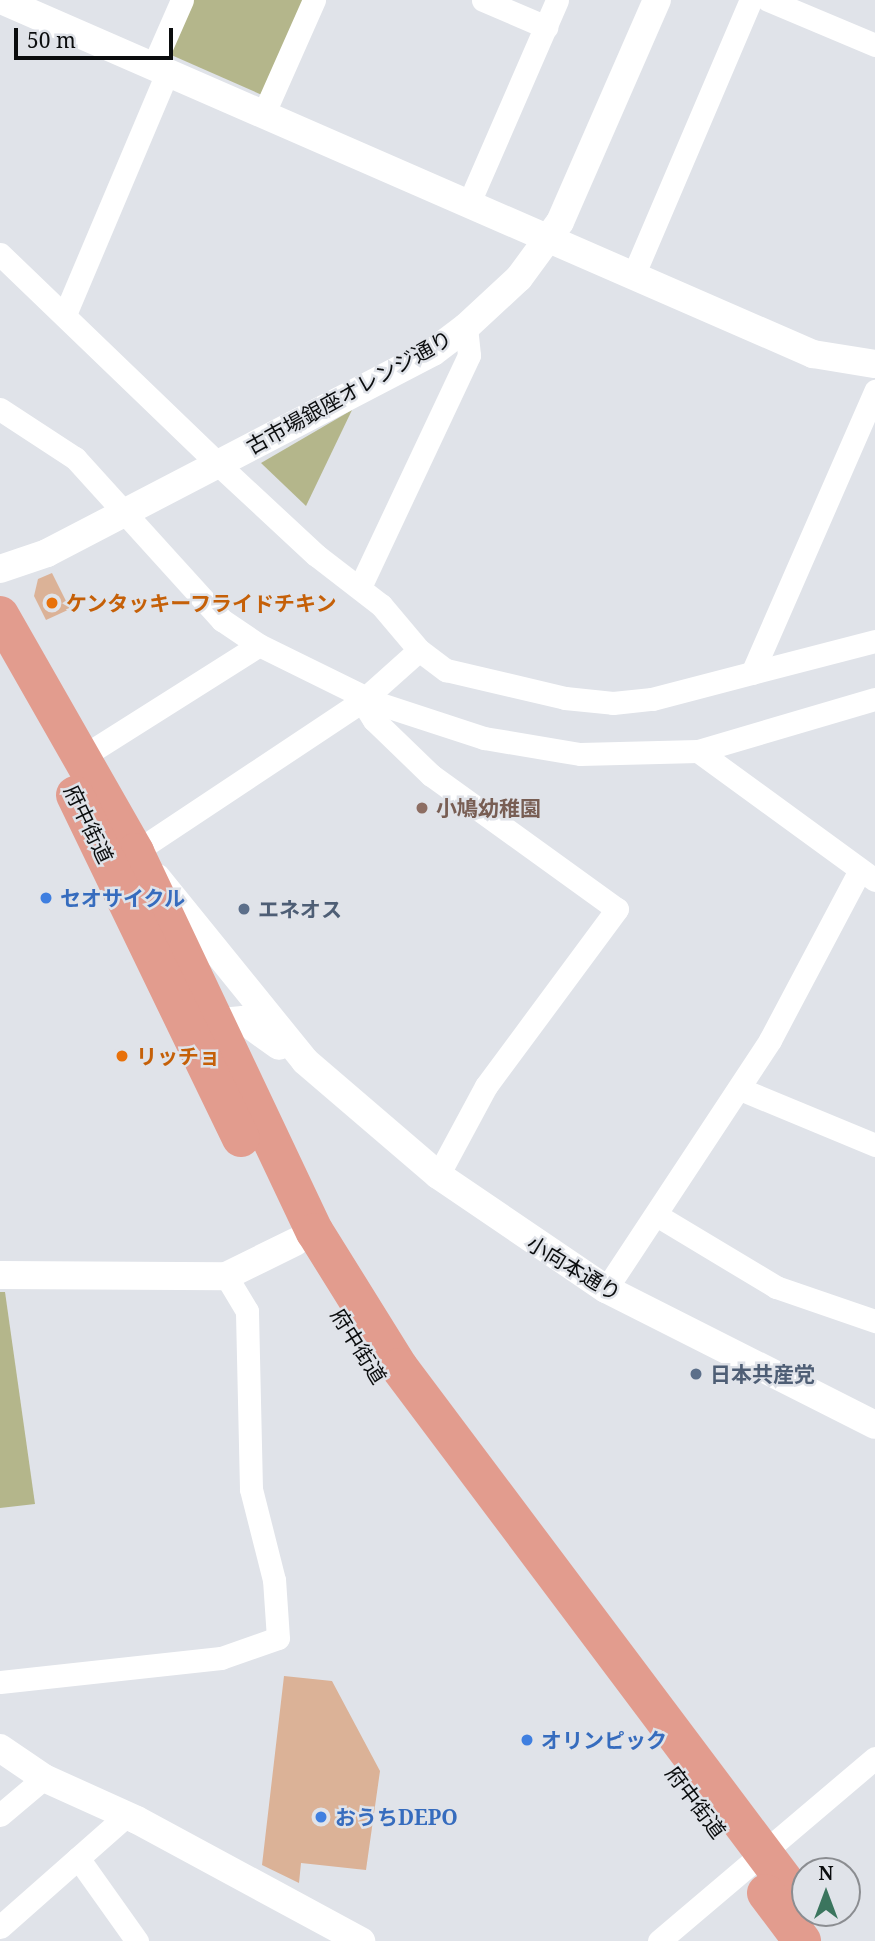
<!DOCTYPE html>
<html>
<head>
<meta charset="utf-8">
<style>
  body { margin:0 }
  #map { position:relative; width:875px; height:1941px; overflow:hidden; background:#e0e3e9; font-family:"Noto Serif","Noto Sans JP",serif }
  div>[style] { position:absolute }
  .green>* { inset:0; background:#b4b68b }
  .building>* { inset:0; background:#dbb297 }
  .minor>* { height:23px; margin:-11.5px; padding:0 11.5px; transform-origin:11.5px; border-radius:11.5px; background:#fff }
  .tertiary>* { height:28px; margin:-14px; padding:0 14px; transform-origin:14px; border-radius:14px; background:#fff }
  .trunk>* { height:38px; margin:-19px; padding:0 19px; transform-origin:19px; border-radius:19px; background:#e29c8e }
  .dots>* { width:19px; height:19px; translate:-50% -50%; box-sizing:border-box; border:4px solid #e0e3e9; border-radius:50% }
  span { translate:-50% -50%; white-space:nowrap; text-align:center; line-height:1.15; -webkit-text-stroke:5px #e0e3e9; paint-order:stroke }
  .street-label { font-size:21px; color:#0b0d0e }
  .food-label { font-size:21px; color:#c56008; font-weight:700 }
  .left { translate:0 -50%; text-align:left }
  .education-label { font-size:21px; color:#785e54; font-weight:700 }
  .shop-label { font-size:21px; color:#366cbe; font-weight:700 }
  .service-label { font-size:21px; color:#4e5e75; font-weight:700 }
  .north { position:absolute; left:791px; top:1857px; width:70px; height:70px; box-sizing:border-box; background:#e0e3e9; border:2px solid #8b8d91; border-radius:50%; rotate:0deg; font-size:19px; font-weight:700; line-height:28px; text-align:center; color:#0b0d0e }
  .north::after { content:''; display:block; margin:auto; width:24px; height:32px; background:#3b755e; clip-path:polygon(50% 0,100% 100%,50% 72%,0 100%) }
  .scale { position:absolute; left:14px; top:28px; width:159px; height:32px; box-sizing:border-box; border:4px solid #0b0d0e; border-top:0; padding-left:9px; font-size:21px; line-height:24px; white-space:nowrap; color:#0b0d0e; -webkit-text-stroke:5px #e0e3e9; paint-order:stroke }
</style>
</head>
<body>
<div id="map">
  <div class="green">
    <i style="clip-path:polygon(193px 0,305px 0,262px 95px,169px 54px)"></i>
    <i style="clip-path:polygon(352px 410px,306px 506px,261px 463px)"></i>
    <i style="clip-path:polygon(0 1292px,5px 1292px,35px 1504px,0 1508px)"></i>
  </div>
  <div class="building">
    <i style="clip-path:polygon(52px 573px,70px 609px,46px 620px,34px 596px,38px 579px)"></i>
    <i style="clip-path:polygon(284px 1676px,332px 1681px,380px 1771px,366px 1870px,301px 1863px,299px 1883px,262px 1865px)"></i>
  </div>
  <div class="minor">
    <i style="left:483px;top:0;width:69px;rotate:23.2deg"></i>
    <i style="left:768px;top:0;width:116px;rotate:22.8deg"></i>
    <i style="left:153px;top:66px;width:72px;rotate:-66.3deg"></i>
    <i style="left:263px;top:115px;width:126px;rotate:-66.1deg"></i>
    <i style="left:468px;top:205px;width:223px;rotate:-66.5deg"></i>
    <i style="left:0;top:254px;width:303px;rotate:43.9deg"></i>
    <i style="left:218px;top:464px;width:134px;rotate:42.9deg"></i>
    <i style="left:316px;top:555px;width:82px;rotate:37.6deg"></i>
    <i style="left:381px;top:605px;width:59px;rotate:49.8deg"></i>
    <i style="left:419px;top:650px;width:34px;rotate:37deg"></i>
    <i style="left:446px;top:670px;width:122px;rotate:13.2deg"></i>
    <i style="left:565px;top:698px;width:48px;rotate:5.9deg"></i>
    <i style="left:613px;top:703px;width:39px;rotate:-6deg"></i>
    <i style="left:652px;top:699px;width:230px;rotate:-14.6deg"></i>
    <i style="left:633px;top:276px;width:300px;rotate:-66.9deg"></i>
    <i style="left:66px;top:312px;width:259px;rotate:-67.1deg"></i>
    <i style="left:0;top:409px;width:90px;rotate:33.2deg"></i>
    <i style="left:75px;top:458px;width:219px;rotate:47.8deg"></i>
    <i style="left:222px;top:620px;width:45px;rotate:34deg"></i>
    <i style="left:259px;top:645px;width:131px;rotate:26.2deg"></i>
    <i style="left:377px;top:703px;width:113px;rotate:18.1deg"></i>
    <i style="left:484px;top:738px;width:97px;rotate:9.5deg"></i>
    <i style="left:580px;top:754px;width:118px;rotate:-1.5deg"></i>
    <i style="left:698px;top:751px;width:184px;rotate:-16.4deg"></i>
    <i style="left:360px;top:587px;width:256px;rotate:-64.8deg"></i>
    <i style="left:469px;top:355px;width:28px;rotate:-96deg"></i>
    <i style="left:752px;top:673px;width:308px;rotate:-66.4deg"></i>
    <i style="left:362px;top:701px;width:22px;rotate:58deg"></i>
    <i style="left:374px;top:720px;width:79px;rotate:44deg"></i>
    <i style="left:431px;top:775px;width:229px;rotate:35.8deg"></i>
    <i style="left:617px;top:909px;width:220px;rotate:126.5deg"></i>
    <i style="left:486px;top:1086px;width:101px;rotate:118.3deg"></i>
    <i style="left:698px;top:751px;width:219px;rotate:36.1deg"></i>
    <i style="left:82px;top:757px;width:209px;rotate:-32.3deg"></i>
    <i style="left:135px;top:852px;width:273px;rotate:-33.6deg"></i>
    <i style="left:362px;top:701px;width:76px;rotate:-41.8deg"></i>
    <i style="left:740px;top:1089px;width:146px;rotate:22.5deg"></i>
    <i style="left:658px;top:1216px;width:138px;rotate:31deg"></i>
    <i style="left:776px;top:1287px;width:105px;rotate:19deg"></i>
    <i style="left:606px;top:1289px;width:298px;rotate:-56.6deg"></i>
    <i style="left:770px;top:1040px;width:190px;rotate:-62.1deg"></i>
    <i style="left:0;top:1682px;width:222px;rotate:-6.2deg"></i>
    <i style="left:221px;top:1658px;width:60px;rotate:-19.3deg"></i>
    <i style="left:278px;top:1638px;width:58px;rotate:-93.9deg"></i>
    <i style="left:274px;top:1580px;width:94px;rotate:-104.2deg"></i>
    <i style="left:251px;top:1489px;width:178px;rotate:-91.3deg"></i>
    <i style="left:247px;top:1311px;width:41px;rotate:-121deg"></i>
    <i style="left:0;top:1815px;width:57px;rotate:-40.1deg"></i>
    <i style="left:78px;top:1858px;width:102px;rotate:54.6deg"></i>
    <i style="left:0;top:1927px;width:169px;rotate:-41.4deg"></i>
    <i style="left:659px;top:1941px;width:283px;rotate:-40.3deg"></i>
  </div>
  <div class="tertiary">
    <i style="left:1px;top:0;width:886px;rotate:23.56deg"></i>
    <i style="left:813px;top:354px;width:63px;rotate:9.2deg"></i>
    <i style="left:0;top:569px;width:50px;rotate:-18.8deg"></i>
    <i style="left:47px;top:553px;width:435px;rotate:-27.5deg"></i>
    <i style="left:433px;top:352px;width:41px;rotate:-37.1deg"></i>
    <i style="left:466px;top:327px;width:72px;rotate:-42.8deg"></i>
    <i style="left:519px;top:278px;width:69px;rotate:-53.8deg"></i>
    <i style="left:560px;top:222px;width:242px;rotate:-66.4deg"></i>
    <i style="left:157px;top:878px;width:235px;rotate:51deg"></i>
    <i style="left:305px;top:1061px;width:175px;rotate:40.6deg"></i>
    <i style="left:438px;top:1175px;width:203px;rotate:34.2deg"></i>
    <i style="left:606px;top:1289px;width:301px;rotate:26.8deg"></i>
    <i style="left:199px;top:1024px;width:44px;rotate:-5.2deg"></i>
    <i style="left:243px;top:1020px;width:44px;rotate:35.8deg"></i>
    <i style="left:0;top:1275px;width:226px;rotate:0.3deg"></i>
    <i style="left:226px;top:1276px;width:77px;rotate:-26.2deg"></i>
    <i style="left:0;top:1748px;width:53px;rotate:34.3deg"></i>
    <i style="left:44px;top:1778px;width:102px;rotate:24.3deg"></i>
    <i style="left:137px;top:1820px;width:255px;rotate:28.4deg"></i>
  </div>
  <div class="trunk">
    <i style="left:0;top:615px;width:273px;rotate:60.3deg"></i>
    <i style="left:135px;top:852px;width:420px;rotate:64.7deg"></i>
    <i style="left:315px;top:1232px;width:159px;rotate:58.1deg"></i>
    <i style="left:399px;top:1367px;width:676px;rotate:53.11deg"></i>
    <i style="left:75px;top:795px;width:381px;rotate:64.2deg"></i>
    <i style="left:766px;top:1893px;width:60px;rotate:53.1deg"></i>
  </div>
  <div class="dots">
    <i style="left:52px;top:603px;background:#e8710a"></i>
    <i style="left:422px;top:808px;background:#8d6e63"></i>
    <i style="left:46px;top:898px;background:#3f7fe0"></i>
    <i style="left:244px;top:909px;background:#5c6f8a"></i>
    <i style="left:122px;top:1056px;background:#e8710a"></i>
    <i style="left:696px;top:1374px;background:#5c6f8a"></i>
    <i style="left:527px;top:1740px;background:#3f7fe0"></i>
    <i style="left:321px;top:1817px;background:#3f7fe0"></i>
  </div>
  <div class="street-label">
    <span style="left:349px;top:392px;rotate:-29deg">古市場銀座オレンジ通り</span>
    <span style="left:89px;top:824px;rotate:64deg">府中街道</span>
    <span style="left:574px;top:1268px;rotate:31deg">小向本通り</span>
    <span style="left:359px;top:1346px;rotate:58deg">府中街道</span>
    <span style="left:696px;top:1802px;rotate:53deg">府中街道</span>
  </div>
  <div class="food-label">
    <span class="left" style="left:66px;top:603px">ケンタッキーフライドチキン</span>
    <span class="left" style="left:136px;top:1056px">リッチョ</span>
  </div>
  <div class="education-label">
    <span class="left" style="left:436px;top:808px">小鳩幼稚園</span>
  </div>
  <div class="shop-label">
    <span class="left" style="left:60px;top:898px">セオサイクル</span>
    <span class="left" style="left:541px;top:1740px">オリンピック</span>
    <span class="left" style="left:335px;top:1817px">おうちDEPO</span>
  </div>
  <div class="service-label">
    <span class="left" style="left:258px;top:909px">エネオス</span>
    <span class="left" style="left:710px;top:1374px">日本共産党</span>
  </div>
  <div class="north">N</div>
  <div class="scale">50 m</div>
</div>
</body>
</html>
